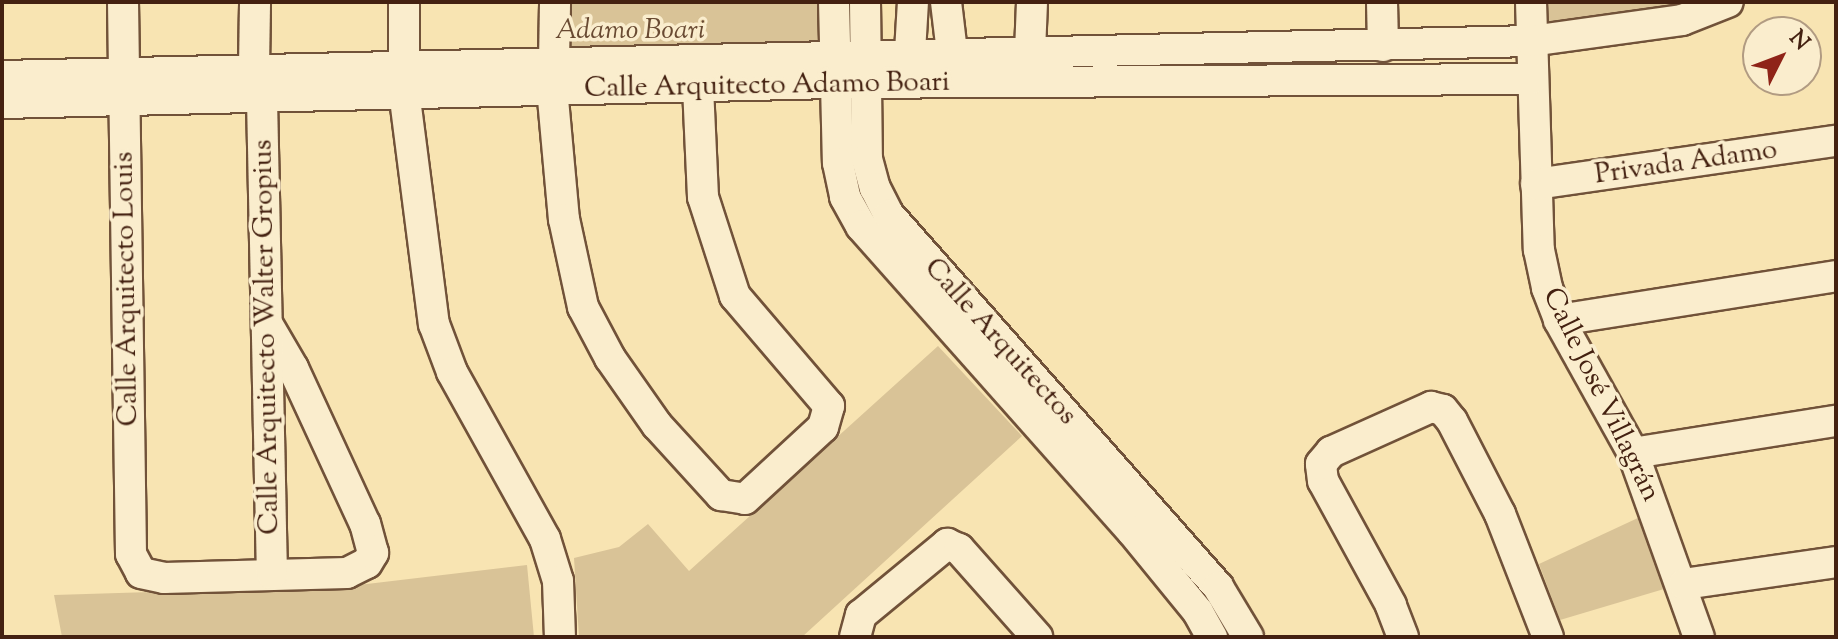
<!DOCTYPE html>
<html>
<head>
<meta charset="utf-8">
<style>
  body { margin:0 }
  #map { position:relative; width:1838px; height:639px; overflow:hidden; background:#f8e4b2; font-family:"Sorts Mill Goudy",serif }
  div>[style] { position:absolute }
  .green>* { inset:0; background:#d9c397; transform-origin:0 0 }
  .roads { filter:drop-shadow(2px 0 #715239) drop-shadow(-2px 0 #715239) drop-shadow(0 2px #715239) drop-shadow(0 -2px #715239) }
  .minor>* { height:30px; margin:-15px; padding:0 15px; transform-origin:15px; border-radius:15px; background:#faedcd }
  span { translate:-50% -50%; white-space:nowrap; text-align:center; line-height:1.15; -webkit-text-stroke:7px #faedcd; paint-order:stroke }
  .park-label { font-size:28px; color:#694a32; font-style:italic }
  .street-label { font-size:28px; color:#442111 }
  .frame { position:absolute; inset:0; border:4px solid #442111; pointer-events:none }
  .north { position:absolute; left:1742px; top:16px; width:80px; height:80px; box-sizing:border-box; background:#faedcd; border:2px solid #b19b82; border-radius:50%; rotate:48deg; font-size:22px; font-weight:700; line-height:32px; text-align:center; color:#442111 }
  .north::after { content:''; display:block; margin:auto; width:28px; height:36px; background:#8f2418; clip-path:polygon(50% 0,100% 100%,50% 72%,0 100%) }
</style>
</head>
<body>
<div id="map">
  <div class="green">
    <i style="left:555px;top:2px;width:279px;height:60px"></i>
    <i style="clip-path:polygon(1531px 2px,1728px 2px,1531px 41px)"></i>
    <i style="clip-path:polygon(938px 346px,1022px 436px,802px 637px,579px 637px,574px 558px,619px 547px,648px 524px,689px 571px)"></i>
    <i style="clip-path:polygon(1640px 517px,1664px 589px,1560px 620px,1539px 564px)"></i>
    <i style="clip-path:polygon(527px 565px,534px 637px,62px 637px,54px 595px,350px 586px)"></i>
  </div>
  <div class="roads">
    <div class="minor">
      <i style="left:123px;top:2px;width:552px;rotate:89.17deg"></i>
      <i style="left:131px;top:554px;width:21px;rotate:62deg"></i>
      <i style="left:141px;top:573px;width:24px;rotate:12deg"></i>
      <i style="left:164px;top:578px;width:183px;rotate:-1.6deg"></i>
      <i style="left:347px;top:573px;width:22px;rotate:-27deg"></i>
      <i style="left:367px;top:563px;width:12px;rotate:-59deg"></i>
      <i style="left:373px;top:553px;width:30px;rotate:-105deg"></i>
      <i style="left:365px;top:524px;width:172px;rotate:-114.8deg"></i>
      <i style="left:293px;top:368px;width:48px;rotate:-120.3deg"></i>
      <i style="left:404px;top:2px;width:89px;rotate:90deg"></i>
      <i style="left:404px;top:91px;width:235px;rotate:82.7deg"></i>
      <i style="left:434px;top:324px;width:51px;rotate:69.4deg"></i>
      <i style="left:452px;top:372px;width:191px;rotate:60.9deg"></i>
      <i style="left:545px;top:539px;width:44px;rotate:72.8deg"></i>
      <i style="left:558px;top:581px;width:56px;rotate:88deg"></i>
      <i style="left:834px;top:2px;width:161px;rotate:88.6deg"></i>
      <i style="left:838px;top:163px;width:35px;rotate:78deg"></i>
      <i style="left:845px;top:197px;width:33px;rotate:61deg"></i>
      <i style="left:861px;top:226px;width:408px;rotate:48.4deg"></i>
      <i style="left:1132px;top:531px;width:104px;rotate:50.8deg"></i>
      <i style="left:1198px;top:612px;width:29px;rotate:61deg"></i>
      <i style="left:865px;top:2px;width:157px;rotate:89.3deg"></i>
      <i style="left:867px;top:159px;width:30px;rotate:75deg"></i>
      <i style="left:875px;top:188px;width:30px;rotate:63deg"></i>
      <i style="left:889px;top:215px;width:497px;rotate:48.5deg"></i>
      <i style="left:1218px;top:587px;width:58px;rotate:59deg"></i>
      <i style="left:946px;top:2px;width:50px;rotate:83.2deg"></i>
      <i style="left:1382px;top:2px;width:44px;rotate:88.7deg"></i>
      <i style="left:1531px;top:2px;width:248px;rotate:88.2deg"></i>
      <i style="left:1539px;top:250px;width:39px;rotate:78deg"></i>
      <i style="left:1547px;top:288px;width:34px;rotate:69deg"></i>
      <i style="left:1559px;top:320px;width:152px;rotate:60.9deg"></i>
      <i style="left:1633px;top:453px;width:195px;rotate:70.3deg"></i>
      <i style="left:910px;top:52px;width:50px;rotate:-86.6deg"></i>
      <i style="left:1030px;top:52px;width:50px;rotate:-87.7deg"></i>
      <i style="left:554px;top:62px;width:60px;rotate:-89deg"></i>
      <i style="left:254px;top:68px;width:66px;rotate:-89.1deg"></i>
      <i style="left:2px;top:76px;width:1529px;rotate:-1.31deg"></i>
      <i style="left:1531px;top:41px;width:152px;rotate:-7.9deg"></i>
      <i style="left:1682px;top:20px;width:49px;rotate:-21.4deg"></i>
      <i style="left:552px;top:88px;width:132px;rotate:84.8deg"></i>
      <i style="left:564px;top:219px;width:90px;rotate:77.8deg"></i>
      <i style="left:583px;top:307px;width:58px;rotate:62.1deg"></i>
      <i style="left:610px;top:358px;width:82px;rotate:55deg"></i>
      <i style="left:657px;top:425px;width:95px;rotate:47.6deg"></i>
      <i style="left:721px;top:495px;width:24px;rotate:9deg"></i>
      <i style="left:745px;top:499px;width:106px;rotate:-42.7deg"></i>
      <i style="left:823px;top:427px;width:22px;rotate:-74deg"></i>
      <i style="left:829px;top:406px;width:145px;rotate:-130.5deg"></i>
      <i style="left:735px;top:296px;width:104px;rotate:-107.9deg"></i>
      <i style="left:703px;top:197px;width:109px;rotate:-92.6deg"></i>
      <i style="left:262px;top:99px;width:475px;rotate:88.8deg"></i>
      <i style="left:2px;top:103px;width:832px;rotate:-1.38deg"></i>
      <i style="left:834px;top:83px;width:698px;rotate:-0.33deg"></i>
      <i style="left:1536px;top:184px;width:303px;rotate:-8.2deg"></i>
      <i style="left:1559px;top:320px;width:280px;rotate:-9deg"></i>
      <i style="left:1633px;top:453px;width:206px;rotate:-9deg"></i>
      <i style="left:1684px;top:584px;width:154px;rotate:-8.2deg"></i>
      <i style="left:855px;top:637px;width:23px;rotate:-75deg"></i>
      <i style="left:861px;top:615px;width:112px;rotate:-39.5deg"></i>
      <i style="left:947px;top:544px;width:13px;rotate:23deg"></i>
      <i style="left:959px;top:549px;width:118px;rotate:48.4deg"></i>
      <i style="left:1403px;top:637px;width:34px;rotate:-111deg"></i>
      <i style="left:1391px;top:605px;width:141px;rotate:-118.7deg"></i>
      <i style="left:1323px;top:481px;width:17px;rotate:-97deg"></i>
      <i style="left:1321px;top:464px;width:16px;rotate:-50deg"></i>
      <i style="left:1331px;top:452px;width:110px;rotate:-24.2deg"></i>
      <i style="left:1431px;top:407px;width:12px;rotate:14deg"></i>
      <i style="left:1443px;top:410px;width:14px;rotate:51deg"></i>
      <i style="left:1452px;top:421px;width:105px;rotate:62.7deg"></i>
      <i style="left:1500px;top:514px;width:132px;rotate:68.7deg"></i>
    </div>
  </div>
  <div class="park-label">
    <span style="left:630px;top:31px">Adamo Boari</span>
  </div>
  <div class="street-label">
    <span style="left:767px;top:86px;rotate:-1deg">Calle Arquitecto Adamo Boari</span>
    <span style="left:1686px;top:163px;rotate:-8deg">Privada Adamo</span>
    <span style="left:127px;top:289px;rotate:-91deg">Calle Arquitecto Louis</span>
    <span style="left:267px;top:337px;rotate:-91deg">Calle Arquitecto Walter Gropius</span>
    <span style="left:1000px;top:342px;rotate:48deg">Calle Arquitectos</span>
    <span style="left:1601px;top:395px;rotate:64deg">Calle José Villagrán</span>
  </div>
  <div class="frame"></div>
  <div class="north">N</div>
</div>
</body>
</html>
